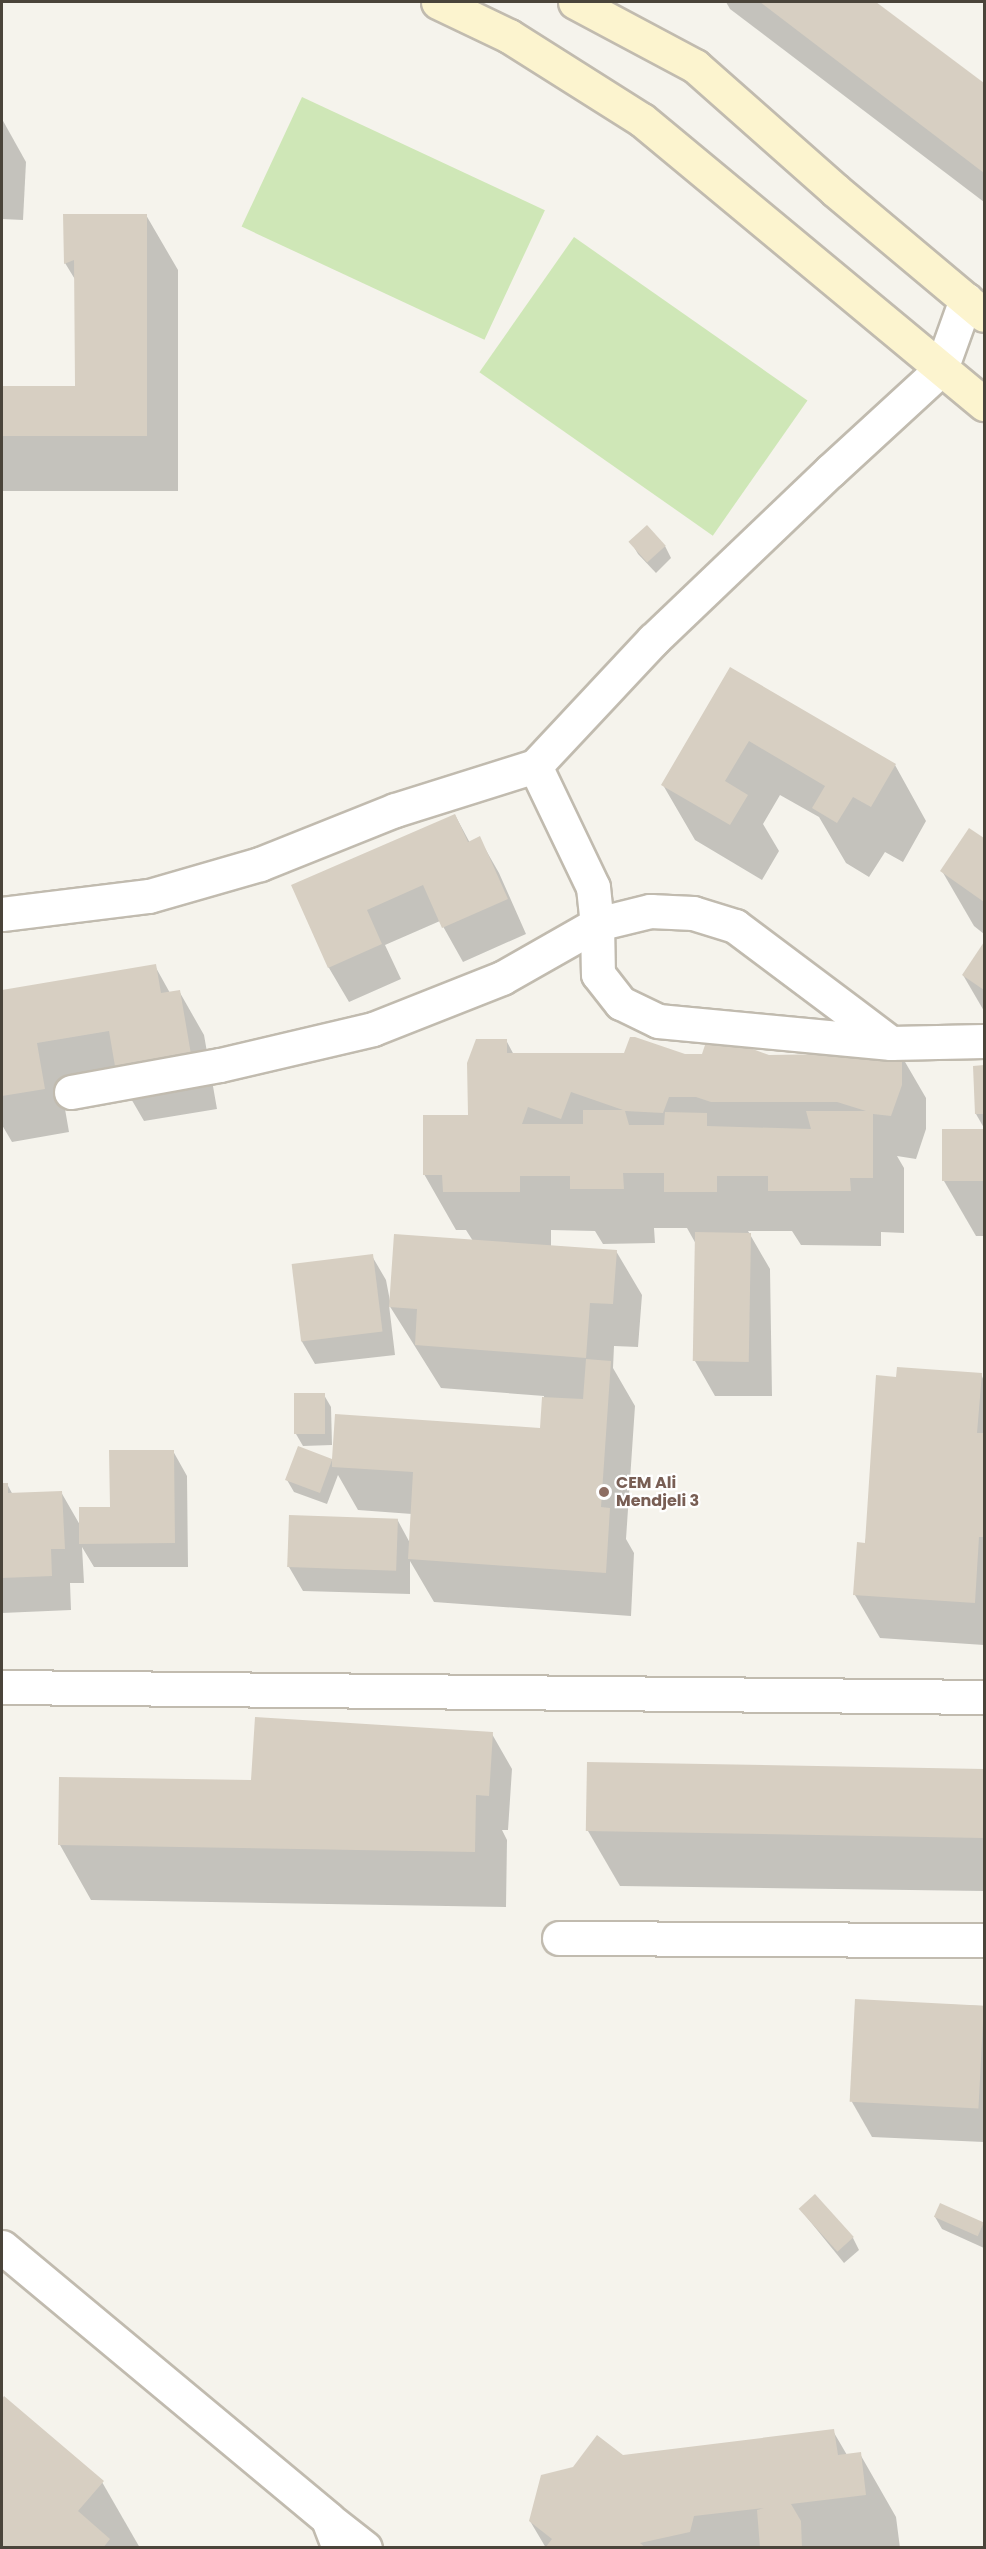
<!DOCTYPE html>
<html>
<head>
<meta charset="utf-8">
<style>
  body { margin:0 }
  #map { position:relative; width:986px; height:2549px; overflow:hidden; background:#f5f3ec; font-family:Poppins,sans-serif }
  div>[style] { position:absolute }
  .green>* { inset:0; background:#cfe7b7; transform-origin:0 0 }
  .shadow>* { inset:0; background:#0003 }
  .building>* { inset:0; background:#d7cfc2; transform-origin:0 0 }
  .roads { filter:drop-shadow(2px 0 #c1bbaf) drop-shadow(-2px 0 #c1bbaf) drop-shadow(0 2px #c1bbaf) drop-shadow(0 -2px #c1bbaf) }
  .street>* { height:33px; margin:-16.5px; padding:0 16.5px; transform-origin:16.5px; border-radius:16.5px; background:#fff }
  .secondary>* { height:33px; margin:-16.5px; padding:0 16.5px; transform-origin:16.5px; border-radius:16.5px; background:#fcf4cf }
  .dots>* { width:16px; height:16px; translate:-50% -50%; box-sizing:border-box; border:3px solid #fff; border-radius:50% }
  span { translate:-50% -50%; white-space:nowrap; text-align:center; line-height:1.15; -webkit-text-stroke:4.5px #fff; paint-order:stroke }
  .education-label { font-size:16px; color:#785e54; font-weight:700 }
  .left { translate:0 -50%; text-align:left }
  .frame { position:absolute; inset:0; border:3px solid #4a443a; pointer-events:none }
</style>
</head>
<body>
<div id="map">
  <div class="green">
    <i style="left:302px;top:97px;width:268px;height:143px;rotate:25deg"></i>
    <i style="left:574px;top:237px;width:285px;height:165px;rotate:35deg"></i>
  </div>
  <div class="shadow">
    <i style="clip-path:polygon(726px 2px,874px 2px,984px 85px,984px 202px,730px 9px)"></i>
    <i style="clip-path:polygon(2px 119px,26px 162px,23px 220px,2px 219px)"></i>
    <i style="clip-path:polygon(146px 215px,178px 270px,178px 491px,2px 491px,2px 387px,76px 387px,76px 281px,65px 263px)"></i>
    <i style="clip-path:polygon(631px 542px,665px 546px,671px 558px,656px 573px,638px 554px)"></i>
    <i style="clip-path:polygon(731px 669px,895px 765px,926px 821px,903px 862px,885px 852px,869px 877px,846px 863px,819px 817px,780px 795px,763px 824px,779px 851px,762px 880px,695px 840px,663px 785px)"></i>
    <i style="clip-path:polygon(455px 815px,470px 843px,479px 838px,499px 873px,526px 934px,463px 962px,440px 921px,385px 945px,401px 979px,349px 1002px,329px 968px,293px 886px)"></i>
    <i style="clip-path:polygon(970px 830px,984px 840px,984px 934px,974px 926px,942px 871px)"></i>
    <i style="clip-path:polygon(984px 944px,984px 1011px,963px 975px)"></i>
    <i style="clip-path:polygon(155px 966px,170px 993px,179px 991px,204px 1035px,217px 1109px,144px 1121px,119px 1078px,61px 1086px,69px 1132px,12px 1142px,2px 1125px,2px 991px)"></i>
    <i style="clip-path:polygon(506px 1040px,514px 1055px,901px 1055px,926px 1098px,926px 1129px,916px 1159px,897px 1156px,904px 1168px,904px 1233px,881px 1232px,881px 1246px,801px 1245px,792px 1231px,748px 1231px,770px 1269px,772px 1396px,715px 1396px,695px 1361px,696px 1244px,687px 1228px,654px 1228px,655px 1243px,603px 1244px,595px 1231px,551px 1230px,551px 1246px,616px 1251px,642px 1295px,638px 1347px,614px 1346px,613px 1368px,635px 1406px,626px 1539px,634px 1553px,631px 1616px,434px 1602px,410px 1561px,410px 1594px,303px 1591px,289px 1567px,397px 1519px,410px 1543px,412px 1514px,358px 1510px,338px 1475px,327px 1504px,294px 1492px,287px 1480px,299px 1448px,334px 1461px,542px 1429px,544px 1396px,441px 1388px,389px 1305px,395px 1355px,315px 1364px,301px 1340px,372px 1256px,386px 1280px,390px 1301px,473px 1241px,466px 1230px,456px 1230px,424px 1174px,469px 1116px)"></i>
    <i style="clip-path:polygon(974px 1067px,984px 1067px,984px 1128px,976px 1114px)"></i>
    <i style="clip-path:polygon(984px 1130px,984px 1236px,976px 1236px,944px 1181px,944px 1131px)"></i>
    <i style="clip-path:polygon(981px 1374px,984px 1381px,984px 1645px,880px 1638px,855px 1595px,897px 1378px)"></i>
    <i style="clip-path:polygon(324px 1395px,331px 1407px,332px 1445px,303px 1446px,296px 1434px)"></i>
    <i style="clip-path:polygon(173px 1451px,187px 1476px,188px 1567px,94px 1567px,82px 1547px,84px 1583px,70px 1583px,71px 1610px,2px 1613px,2px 1485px,7px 1484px,13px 1495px,61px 1492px,80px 1525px,111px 1508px)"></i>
    <i style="clip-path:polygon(492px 1734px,512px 1769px,508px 1830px,502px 1830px,507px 1840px,506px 1907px,91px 1900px,60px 1845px,253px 1781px)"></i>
    <i style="clip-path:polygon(589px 1764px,984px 1770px,984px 1891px,620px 1886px,588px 1831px)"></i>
    <i style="clip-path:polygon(856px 2001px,984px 2006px,984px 2142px,872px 2137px,852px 2102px)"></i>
    <i style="clip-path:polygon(800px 2209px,853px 2238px,859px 2250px,844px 2263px)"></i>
    <i style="clip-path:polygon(935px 2217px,983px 2224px,984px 2248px,942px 2229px)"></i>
    <i style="clip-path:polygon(5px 2398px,102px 2482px,140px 2548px,2px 2548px,2px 2402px)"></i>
    <i style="clip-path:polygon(833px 2431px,847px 2455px,860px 2454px,896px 2517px,900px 2548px,546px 2548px,530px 2521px,623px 2456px)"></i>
  </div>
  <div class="building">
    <i style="clip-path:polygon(760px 2px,876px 2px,984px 83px,984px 173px)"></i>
    <i style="clip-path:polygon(63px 214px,147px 214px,147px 436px,2px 436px,2px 386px,75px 386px,74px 260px,64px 264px)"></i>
    <i style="left:647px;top:525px;width:28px;height:25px;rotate:48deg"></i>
    <i style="clip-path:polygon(730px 667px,896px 764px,871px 807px,853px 797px,837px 823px,812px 808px,825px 786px,749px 741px,725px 781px,748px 795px,730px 825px,661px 785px)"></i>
    <i style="clip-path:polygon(455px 814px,468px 842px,480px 836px,508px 899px,442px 928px,423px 885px,367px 910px,382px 944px,328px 968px,291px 885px)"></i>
    <i style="clip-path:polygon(969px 828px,984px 838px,984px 902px,940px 871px)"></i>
    <i style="clip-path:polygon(984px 942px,984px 990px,962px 975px)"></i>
    <i style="clip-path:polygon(156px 964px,161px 993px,180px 990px,193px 1066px,117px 1078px,109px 1031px,37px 1043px,45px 1089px,2px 1096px,2px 990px)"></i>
    <i style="clip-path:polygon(evenodd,709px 1033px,769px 1055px,902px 1053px,902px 1085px,891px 1116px,873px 1114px,873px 1178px,850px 1178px,851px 1191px,768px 1191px,768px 1176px,717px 1176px,717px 1192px,664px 1192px,664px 1173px,623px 1173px,624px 1189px,570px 1189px,570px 1176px,520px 1176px,520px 1192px,443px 1192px,442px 1175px,423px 1175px,423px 1115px,468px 1115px,467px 1063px,476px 1039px,507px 1039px,507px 1053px,624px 1053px,630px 1037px,635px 1037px,685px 1054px,702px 1054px,709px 1033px,571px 1092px,623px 1110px,583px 1110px,583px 1124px,522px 1124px,528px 1107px,561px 1119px,571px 1092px,709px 1033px,669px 1097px,696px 1097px,711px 1102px,837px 1102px,866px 1111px,806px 1111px,811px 1129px,707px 1126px,707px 1113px,665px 1112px,664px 1125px,629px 1125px,625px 1111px,663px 1113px,669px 1097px)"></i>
    <i style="clip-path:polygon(984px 1065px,984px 1114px,975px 1114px,973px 1066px)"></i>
    <i style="left:942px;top:1129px;width:42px;height:52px"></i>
    <i style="left:695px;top:1232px;width:56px;height:129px;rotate:1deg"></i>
    <i style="clip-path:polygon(394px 1234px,617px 1250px,613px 1304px,590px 1303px,586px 1358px,415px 1345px,417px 1309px,389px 1307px)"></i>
    <i style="left:373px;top:1254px;width:78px;height:82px;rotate:83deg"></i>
    <i style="clip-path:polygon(586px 1359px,611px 1361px,601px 1507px,610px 1508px,606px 1573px,408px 1559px,413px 1472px,332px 1467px,332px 1460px,320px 1493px,285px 1480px,298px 1446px,332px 1459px,335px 1414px,540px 1428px,542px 1397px,583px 1399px)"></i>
    <i style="clip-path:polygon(897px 1367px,982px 1373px,977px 1433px,984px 1433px,984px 1537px,979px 1537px,975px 1603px,853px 1595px,857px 1542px,865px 1543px,876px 1375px,896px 1377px)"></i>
    <i style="left:325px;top:1393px;width:41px;height:31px;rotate:90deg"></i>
    <i style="clip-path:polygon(109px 1450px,174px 1450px,175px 1543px,79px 1544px,79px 1507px,110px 1507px)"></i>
    <i style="clip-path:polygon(2px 1483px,8px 1483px,8px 1493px,62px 1491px,65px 1549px,51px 1549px,52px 1576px,2px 1578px)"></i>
    <i style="left:289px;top:1515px;width:109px;height:52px;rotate:2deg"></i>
    <i style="clip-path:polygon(255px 1717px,493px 1732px,489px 1796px,476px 1795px,475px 1852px,58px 1845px,59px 1777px,251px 1780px)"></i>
    <i style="left:587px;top:1762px;width:397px;height:69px;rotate:1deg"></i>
    <i style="left:855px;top:1999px;width:129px;height:103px;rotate:3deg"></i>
    <i style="left:815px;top:2194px;width:58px;height:22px;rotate:48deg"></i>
    <i style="left:940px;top:2203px;width:48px;height:15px;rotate:24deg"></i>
    <i style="clip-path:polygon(4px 2396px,104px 2481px,78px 2511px,110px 2539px,103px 2548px,2px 2547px,2px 2399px)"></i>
    <i style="clip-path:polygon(834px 2429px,838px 2455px,861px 2452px,866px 2495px,791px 2504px,801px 2521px,802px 2548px,760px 2548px,757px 2510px,764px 2508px,694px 2516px,690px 2532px,640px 2543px,646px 2548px,545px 2548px,552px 2539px,529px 2521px,541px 2475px,573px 2467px,597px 2435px,623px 2455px)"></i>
  </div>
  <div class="roads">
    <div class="street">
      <i style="left:535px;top:766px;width:134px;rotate:64.4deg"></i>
      <i style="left:593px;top:887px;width:37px;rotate:84deg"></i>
      <i style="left:597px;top:924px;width:50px;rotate:88.9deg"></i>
      <i style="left:598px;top:974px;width:37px;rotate:52deg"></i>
      <i style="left:621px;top:1003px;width:41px;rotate:25.9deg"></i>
      <i style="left:658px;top:1021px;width:234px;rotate:5.4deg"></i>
      <i style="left:891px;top:1043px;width:93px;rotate:-1.2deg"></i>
      <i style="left:2px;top:914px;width:148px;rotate:-7deg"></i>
      <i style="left:149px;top:896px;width:116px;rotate:-16.1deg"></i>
      <i style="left:260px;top:864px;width:145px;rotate:-21.8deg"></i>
      <i style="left:395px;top:810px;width:147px;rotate:-17.4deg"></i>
      <i style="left:535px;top:766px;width:173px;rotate:-46.9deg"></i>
      <i style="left:653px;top:640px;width:245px;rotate:-43.7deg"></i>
      <i style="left:830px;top:471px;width:151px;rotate:-42.6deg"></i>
      <i style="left:941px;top:369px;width:74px;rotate:-70.3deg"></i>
      <i style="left:71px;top:1092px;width:151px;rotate:-10.3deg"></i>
      <i style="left:220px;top:1065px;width:157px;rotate:-13.2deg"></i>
      <i style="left:373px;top:1029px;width:139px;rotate:-21.6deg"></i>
      <i style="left:502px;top:978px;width:109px;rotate:-29.6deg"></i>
      <i style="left:597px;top:924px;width:55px;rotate:-13.8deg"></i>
      <i style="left:650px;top:911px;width:43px;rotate:2.7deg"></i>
      <i style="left:693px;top:913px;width:44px;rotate:17.2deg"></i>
      <i style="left:735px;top:926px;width:195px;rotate:36.9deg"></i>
      <i style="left:2px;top:1687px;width:982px;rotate:0.58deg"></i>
      <i style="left:559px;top:1938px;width:425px;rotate:0.3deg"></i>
      <i style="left:2px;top:2247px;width:425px;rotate:39.8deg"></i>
      <i style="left:339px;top:2548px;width:31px;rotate:-111deg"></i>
      <i style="left:328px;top:2519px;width:47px;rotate:38.1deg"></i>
    </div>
    <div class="secondary">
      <i style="left:438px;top:2px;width:79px;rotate:25.6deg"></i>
      <i style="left:509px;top:36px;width:157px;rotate:32.3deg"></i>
      <i style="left:642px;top:120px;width:445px;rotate:39.7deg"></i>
      <i style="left:575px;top:2px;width:136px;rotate:28.1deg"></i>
      <i style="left:695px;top:66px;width:187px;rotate:41.5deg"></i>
      <i style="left:835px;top:190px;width:194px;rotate:40deg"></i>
    </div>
  </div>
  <div class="dots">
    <i style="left:604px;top:1492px;background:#8d6e63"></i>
  </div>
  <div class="education-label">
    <span class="left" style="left:616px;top:1492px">CEM Ali<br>Mendjeli 3</span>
  </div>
  <div class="frame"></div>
</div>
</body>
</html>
